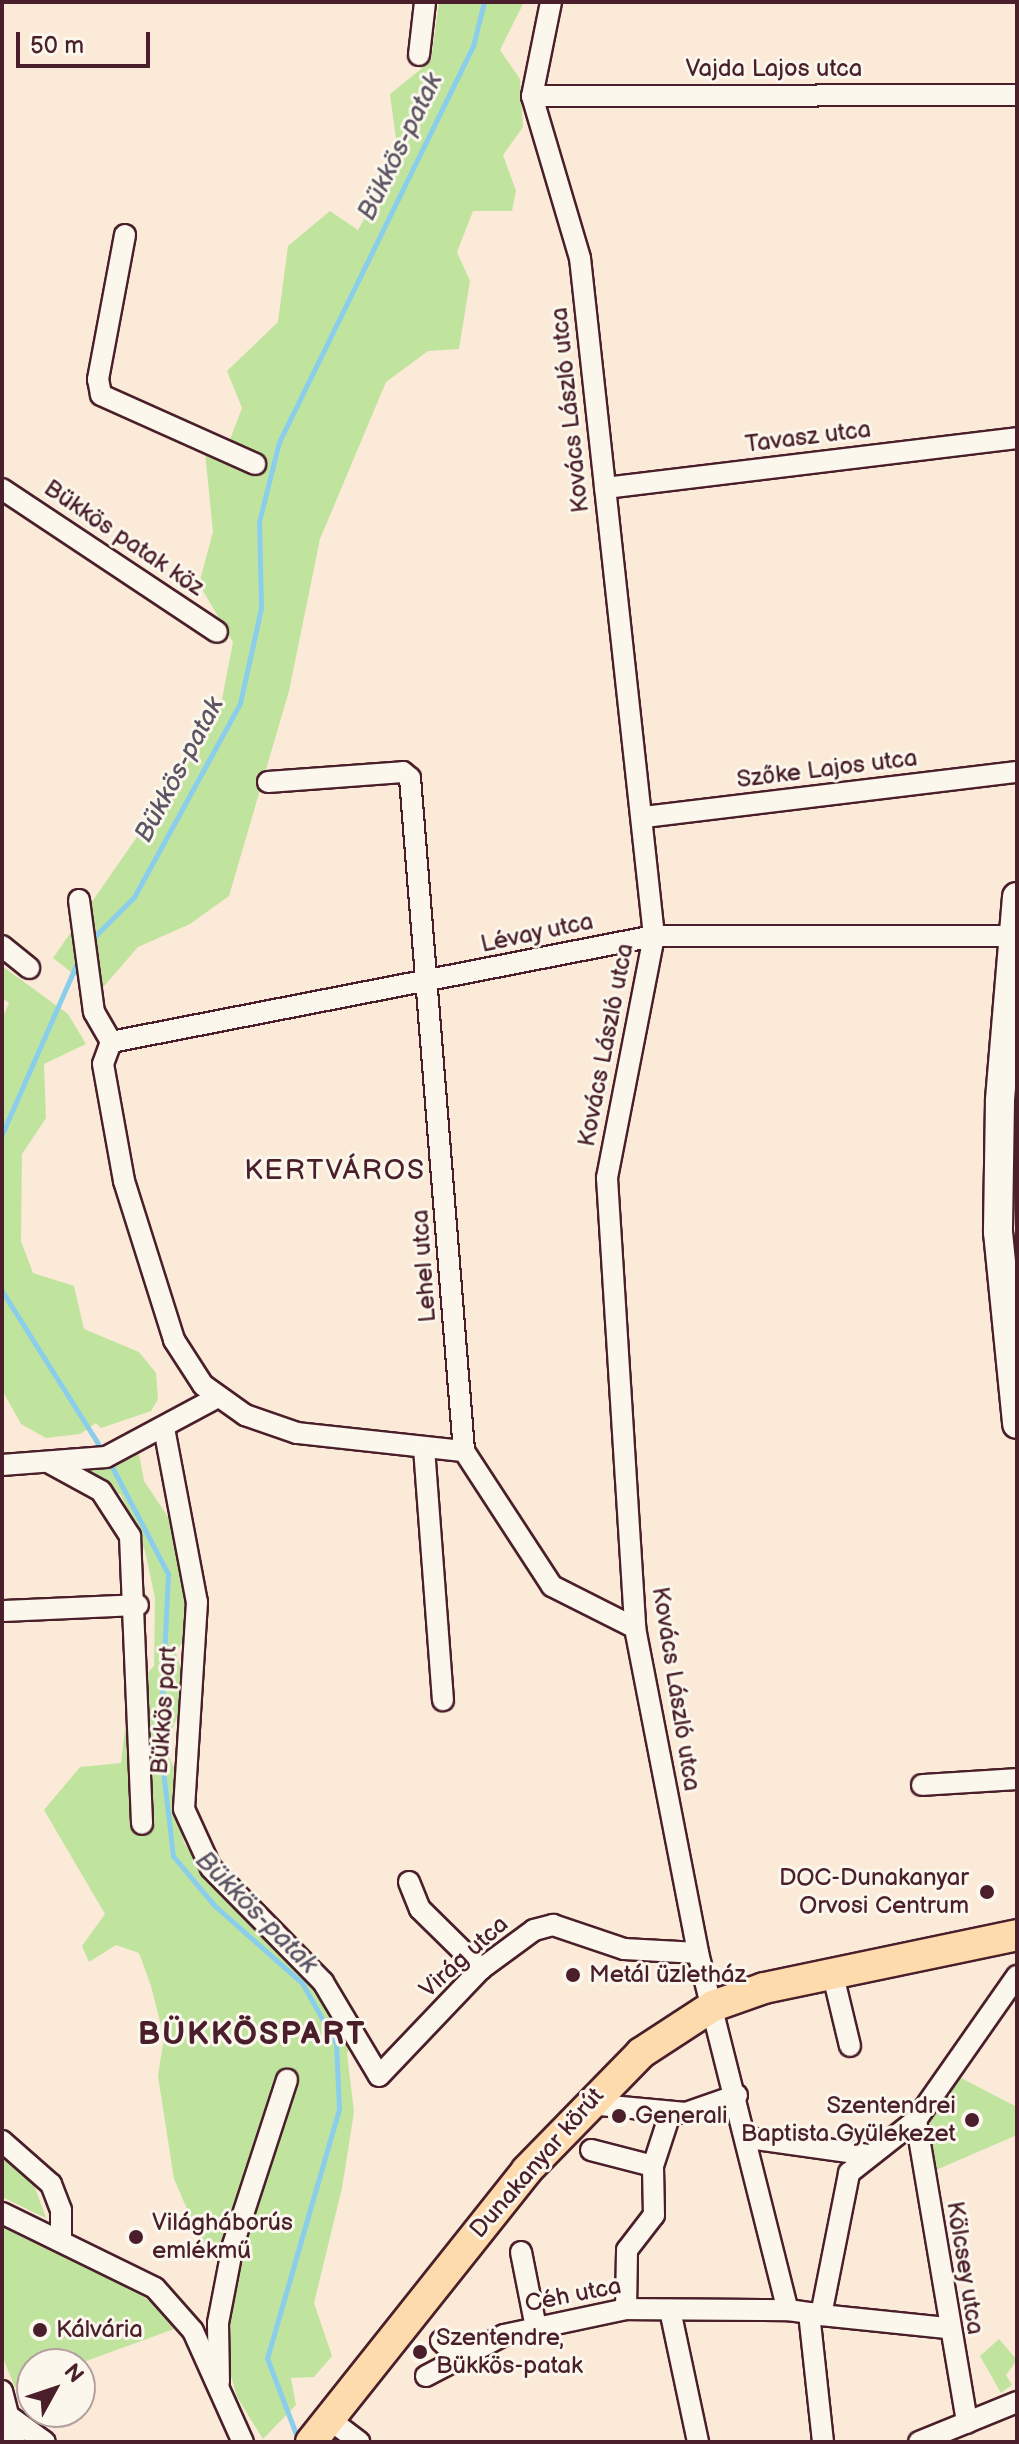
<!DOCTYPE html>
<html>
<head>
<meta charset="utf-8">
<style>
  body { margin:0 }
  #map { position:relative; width:1019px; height:2444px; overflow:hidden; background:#faead7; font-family:"Balsamiq Sans",sans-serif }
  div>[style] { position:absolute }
  .green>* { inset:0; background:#c0e49e }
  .stream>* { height:5px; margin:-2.5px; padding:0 2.5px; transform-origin:2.5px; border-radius:2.5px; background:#8aceeb }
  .roads { filter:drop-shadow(2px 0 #4a1f2b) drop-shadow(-2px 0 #4a1f2b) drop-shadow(0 2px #4a1f2b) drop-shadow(0 -2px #4a1f2b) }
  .street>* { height:20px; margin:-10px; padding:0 10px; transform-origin:10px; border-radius:10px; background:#fbf7ec }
  .secondary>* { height:28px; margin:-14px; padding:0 14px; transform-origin:14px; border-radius:14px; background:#fbf7ec }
  .primary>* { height:30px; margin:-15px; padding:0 15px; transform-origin:15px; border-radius:15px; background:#fedbac }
  .dots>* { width:22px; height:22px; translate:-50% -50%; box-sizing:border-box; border:4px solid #fbf7ec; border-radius:50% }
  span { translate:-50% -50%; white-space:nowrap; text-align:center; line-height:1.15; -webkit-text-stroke:6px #fbf7ec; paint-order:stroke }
  .street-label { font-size:24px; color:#4a1f2b }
  .poi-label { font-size:24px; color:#4a1f2b }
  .right { translate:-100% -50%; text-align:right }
  .left { translate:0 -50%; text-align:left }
  .water-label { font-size:26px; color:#5d5465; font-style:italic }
  .quarter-label { font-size:28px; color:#4a1f2b; letter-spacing:2px }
  .district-label { font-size:32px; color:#4a1f2b; font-weight:700; letter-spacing:2px }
  .frame { position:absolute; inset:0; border:4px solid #4a1f2b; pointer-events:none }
  .north { position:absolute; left:16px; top:2348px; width:80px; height:80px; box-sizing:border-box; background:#fbf7ec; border:2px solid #b4a19f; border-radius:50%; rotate:50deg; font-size:22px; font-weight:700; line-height:32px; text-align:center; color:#4a1f2b }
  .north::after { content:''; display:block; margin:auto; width:28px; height:36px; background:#4a1f2b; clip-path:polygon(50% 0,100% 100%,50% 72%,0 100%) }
  .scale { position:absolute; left:16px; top:32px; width:134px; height:36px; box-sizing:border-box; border:4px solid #4a1f2b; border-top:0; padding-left:10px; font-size:24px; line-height:28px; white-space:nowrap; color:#4a1f2b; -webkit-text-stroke:6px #fbf7ec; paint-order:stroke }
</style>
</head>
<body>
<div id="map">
  <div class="green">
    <i style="clip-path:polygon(439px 2px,524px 2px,500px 50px,520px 79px,523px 127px,503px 155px,516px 191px,512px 211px,473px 211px,457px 252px,470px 281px,459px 349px,428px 351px,386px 382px,320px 539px,289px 691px,229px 896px,190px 924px,138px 947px,98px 993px,53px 958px,218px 720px,233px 642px,199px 584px,213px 532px,205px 452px,229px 442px,242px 408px,227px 371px,278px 322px,288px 246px,330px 211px,358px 230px,383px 186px,398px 154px,390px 94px,431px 61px)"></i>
    <i style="clip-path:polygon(2px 966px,68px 1014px,86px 1044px,44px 1064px,46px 1118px,22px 1154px,21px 1241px,33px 1273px,74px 1286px,84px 1329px,139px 1352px,156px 1373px,158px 1399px,151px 1411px,101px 1428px,96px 1423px,80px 1434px,46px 1438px,21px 1424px,2px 1390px,2px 1019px,9px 1003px,2px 998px)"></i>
    <i style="clip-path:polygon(129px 1450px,139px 1454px,144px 1481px,176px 1529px,188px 1606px,187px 1634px,176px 1653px,183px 1675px,178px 1714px,165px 1748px,180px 1781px,175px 1802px,184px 1843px,218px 1890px,356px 2025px,347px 2054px,354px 2112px,342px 2188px,314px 2303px,332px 2356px,314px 2377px,291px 2378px,296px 2405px,263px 2439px,237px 2397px,225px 2355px,239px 2251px,201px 2241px,174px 2179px,158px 2076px,164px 2037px,151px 1986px,139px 1953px,116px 1945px,89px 1962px,82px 1946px,105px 1914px,44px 1810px,80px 1767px,121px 1763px,129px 1693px,154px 1666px,155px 1598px,145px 1551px,121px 1495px,77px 1471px)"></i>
    <i style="clip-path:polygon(959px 2077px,1017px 2107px,1017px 2135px,936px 2170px,930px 2123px)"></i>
    <i style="clip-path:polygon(2px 2156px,34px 2185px,46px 2218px,2px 2197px)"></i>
    <i style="clip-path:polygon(2px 2222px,105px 2271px,151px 2302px,174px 2329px,78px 2364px,32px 2364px,32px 2381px,15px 2387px,2px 2356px)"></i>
    <i style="clip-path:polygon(999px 2339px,1017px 2360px,1006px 2375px,1012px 2385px,1001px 2393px,980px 2356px)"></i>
  </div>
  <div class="stream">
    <i style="left:90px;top:941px;width:62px;rotate:-45deg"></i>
    <i style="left:134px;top:897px;width:221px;rotate:-61.3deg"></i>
    <i style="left:240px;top:703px;width:97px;rotate:-77.5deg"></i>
    <i style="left:261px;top:608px;width:86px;rotate:-91.3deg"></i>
    <i style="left:259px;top:522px;width:82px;rotate:-76deg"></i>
    <i style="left:279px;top:442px;width:441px;rotate:-63.9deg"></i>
    <i style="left:473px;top:46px;width:45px;rotate:-76deg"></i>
    <i style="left:2px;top:1134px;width:191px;rotate:-66.3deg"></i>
    <i style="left:2px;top:1291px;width:191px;rotate:57.8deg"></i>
    <i style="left:109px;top:1461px;width:127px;rotate:62.4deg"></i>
    <i style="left:168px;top:1574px;width:170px;rotate:92.7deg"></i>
    <i style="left:160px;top:1744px;width:113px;rotate:83.4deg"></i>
    <i style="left:173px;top:1856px;width:65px;rotate:50deg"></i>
    <i style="left:215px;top:1906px;width:116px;rotate:41.5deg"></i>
    <i style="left:302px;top:1983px;width:69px;rotate:60.5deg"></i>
    <i style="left:336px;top:2043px;width:66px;rotate:87.4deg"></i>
    <i style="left:339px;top:2109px;width:259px;rotate:106.1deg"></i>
    <i style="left:267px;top:2358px;width:90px;rotate:69.1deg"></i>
  </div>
  <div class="roads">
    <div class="street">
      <i style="left:551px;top:2px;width:96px;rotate:101.4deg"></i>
      <i style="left:532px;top:96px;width:169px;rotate:73.5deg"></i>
      <i style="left:580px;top:258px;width:682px;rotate:83.77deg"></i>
      <i style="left:654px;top:936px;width:247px;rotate:101deg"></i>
      <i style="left:607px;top:1178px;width:451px;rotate:86.4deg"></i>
      <i style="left:635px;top:1628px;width:331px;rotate:79deg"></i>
      <i style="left:698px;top:1953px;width:368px;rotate:75.9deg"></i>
      <i style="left:788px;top:2310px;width:21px;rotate:8deg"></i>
      <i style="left:809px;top:2313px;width:130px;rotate:83.8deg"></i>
      <i style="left:419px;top:55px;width:53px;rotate:-83.5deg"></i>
      <i style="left:532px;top:96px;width:485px;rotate:-0.1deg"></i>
      <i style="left:125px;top:235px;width:147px;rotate:100.6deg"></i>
      <i style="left:98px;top:379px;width:16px;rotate:79deg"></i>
      <i style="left:101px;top:395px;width:169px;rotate:24.1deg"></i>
      <i style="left:605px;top:488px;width:415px;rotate:-6.9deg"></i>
      <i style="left:2px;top:489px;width:258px;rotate:33.6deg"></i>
      <i style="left:268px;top:782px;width:135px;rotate:-4.2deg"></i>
      <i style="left:403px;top:772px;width:9px;rotate:41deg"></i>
      <i style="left:410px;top:778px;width:675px;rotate:85.41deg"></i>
      <i style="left:464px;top:1451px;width:161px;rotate:56.9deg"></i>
      <i style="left:552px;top:1586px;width:93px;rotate:26.8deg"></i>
      <i style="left:644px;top:817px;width:376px;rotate:-6.9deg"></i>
      <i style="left:79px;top:900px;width:113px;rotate:82.4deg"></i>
      <i style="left:94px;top:1012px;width:34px;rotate:60deg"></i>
      <i style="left:2px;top:946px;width:35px;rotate:39deg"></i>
      <i style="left:111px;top:1042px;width:553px;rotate:-11.05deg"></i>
      <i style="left:654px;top:936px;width:360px"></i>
      <i style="left:111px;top:1042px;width:23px;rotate:110deg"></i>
      <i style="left:103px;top:1064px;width:119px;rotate:79.8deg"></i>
      <i style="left:124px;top:1181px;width:167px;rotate:72.5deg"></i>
      <i style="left:174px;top:1340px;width:54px;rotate:57.2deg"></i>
      <i style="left:203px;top:1385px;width:52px;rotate:35.5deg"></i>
      <i style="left:245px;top:1415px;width:55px;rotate:19.1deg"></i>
      <i style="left:297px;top:1433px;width:168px;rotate:6.2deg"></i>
      <i style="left:164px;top:1428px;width:177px;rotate:79.3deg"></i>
      <i style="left:197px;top:1602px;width:207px;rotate:93.6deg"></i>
      <i style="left:184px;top:1809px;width:65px;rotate:65.4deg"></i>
      <i style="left:211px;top:1868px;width:160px;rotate:45.5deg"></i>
      <i style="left:323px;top:1982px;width:109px;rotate:59.2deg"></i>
      <i style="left:379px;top:2076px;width:148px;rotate:-46.4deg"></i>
      <i style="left:481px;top:1969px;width:66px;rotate:-36.3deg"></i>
      <i style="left:534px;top:1930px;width:20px;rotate:-15deg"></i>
      <i style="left:553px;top:1925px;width:75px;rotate:18.7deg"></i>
      <i style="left:624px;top:1949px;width:74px;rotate:3.1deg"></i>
      <i style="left:424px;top:1448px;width:253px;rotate:85.7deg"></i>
      <i style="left:48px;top:1462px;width:60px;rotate:28.7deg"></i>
      <i style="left:101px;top:1491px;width:54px;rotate:57.2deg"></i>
      <i style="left:130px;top:1536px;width:288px;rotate:87.6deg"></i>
      <i style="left:2px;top:1465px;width:104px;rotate:-4.4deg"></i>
      <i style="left:106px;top:1457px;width:125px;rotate:-28.2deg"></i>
      <i style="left:2px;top:1611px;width:136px;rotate:-2.5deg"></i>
      <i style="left:922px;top:1785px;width:95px;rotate:-3.6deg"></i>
      <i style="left:409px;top:1882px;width:29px;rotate:68deg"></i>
      <i style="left:420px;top:1909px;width:86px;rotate:44.5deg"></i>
      <i style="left:832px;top:1971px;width:77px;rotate:76.5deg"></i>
      <i style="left:589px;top:2104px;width:97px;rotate:5.3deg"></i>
      <i style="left:686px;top:2113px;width:54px;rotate:-19.4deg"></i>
      <i style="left:916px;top:2120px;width:307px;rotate:80.4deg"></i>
      <i style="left:749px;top:2138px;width:120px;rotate:8.1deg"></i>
      <i style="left:2px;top:2141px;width:65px;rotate:41.3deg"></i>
      <i style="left:51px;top:2184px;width:28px;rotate:69deg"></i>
      <i style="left:61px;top:2210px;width:30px;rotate:90deg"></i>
      <i style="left:591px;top:2150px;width:64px;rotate:14.5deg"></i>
      <i style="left:2px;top:2213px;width:170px;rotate:26.1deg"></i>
      <i style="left:155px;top:2288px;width:57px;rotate:48.5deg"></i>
      <i style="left:193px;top:2331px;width:122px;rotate:65.8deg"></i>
      <i style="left:521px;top:2252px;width:77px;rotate:78.8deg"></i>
      <i style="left:626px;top:2309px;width:59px;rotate:-89deg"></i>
      <i style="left:627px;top:2250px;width:44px;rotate:-52.4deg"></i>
      <i style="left:654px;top:2215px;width:49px;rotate:-91.2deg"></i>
      <i style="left:653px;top:2166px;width:55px;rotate:-71.9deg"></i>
      <i style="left:670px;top:2310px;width:135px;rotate:78deg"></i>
      <i style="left:809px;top:2313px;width:12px;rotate:9deg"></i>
      <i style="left:821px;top:2315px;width:145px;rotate:-78.8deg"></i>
      <i style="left:849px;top:2173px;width:85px;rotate:-38.3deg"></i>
      <i style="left:916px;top:2120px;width:176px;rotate:-55deg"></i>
      <i style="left:821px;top:2315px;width:126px;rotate:5.9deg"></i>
      <i style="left:441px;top:2341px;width:23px;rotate:43deg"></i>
      <i style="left:426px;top:2376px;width:88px;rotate:-27.7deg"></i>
      <i style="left:504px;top:2335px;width:125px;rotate:-12deg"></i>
      <i style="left:626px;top:2309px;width:162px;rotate:0.4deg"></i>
      <i style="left:219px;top:2382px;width:59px;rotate:-91deg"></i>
      <i style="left:218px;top:2323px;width:79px;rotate:-79.1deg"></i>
      <i style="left:233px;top:2245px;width:174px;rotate:-71.9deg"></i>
      <i style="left:2px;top:2391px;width:53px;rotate:75.7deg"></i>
      <i style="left:9px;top:2416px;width:44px;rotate:35.8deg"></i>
      <i style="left:329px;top:2419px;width:38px;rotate:37deg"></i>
      <i style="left:919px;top:2442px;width:106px;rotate:-22.2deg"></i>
    </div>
    <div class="secondary">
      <i style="left:1017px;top:897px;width:205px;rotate:94.8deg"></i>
      <i style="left:1000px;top:1101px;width:131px;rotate:90.9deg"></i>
      <i style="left:998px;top:1232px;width:193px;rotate:84.3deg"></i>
    </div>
    <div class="primary">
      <i style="left:311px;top:2442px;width:347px;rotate:-51.5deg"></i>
      <i style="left:527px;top:2170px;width:163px;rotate:-45.7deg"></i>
      <i style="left:641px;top:2053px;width:86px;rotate:-33.1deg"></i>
      <i style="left:713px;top:2006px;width:54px;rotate:-19.4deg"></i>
      <i style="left:764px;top:1988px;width:258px;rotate:-11.8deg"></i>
    </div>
  </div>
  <div class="dots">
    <i style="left:987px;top:1892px;background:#4a1f2b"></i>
    <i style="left:573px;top:1975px;background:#4a1f2b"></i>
    <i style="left:619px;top:2116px;background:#4a1f2b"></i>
    <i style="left:972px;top:2120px;background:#4a1f2b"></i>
    <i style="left:136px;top:2237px;background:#4a1f2b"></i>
    <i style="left:40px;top:2330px;background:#4a1f2b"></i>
    <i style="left:420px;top:2352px;background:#4a1f2b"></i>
  </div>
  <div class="street-label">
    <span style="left:774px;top:69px">Vajda Lajos utca</span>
    <span style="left:570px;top:410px;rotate:-96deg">Kovács László utca</span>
    <span style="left:808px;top:437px;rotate:-7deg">Tavasz utca</span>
    <span style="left:124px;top:538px;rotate:34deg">Bükkös patak köz</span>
    <span style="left:827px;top:769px;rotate:-7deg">Szőke Lajos utca</span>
    <span style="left:537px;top:933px;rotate:-12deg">Lévay utca</span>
    <span style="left:606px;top:1045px;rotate:-79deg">Kovács László utca</span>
    <span style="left:424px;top:1266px;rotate:-94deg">Lehel utca</span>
    <span style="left:676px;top:1689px;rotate:81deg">Kovács László utca</span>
    <span style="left:164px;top:1710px;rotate:-86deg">Bükkös part</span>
    <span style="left:464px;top:1957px;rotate:-42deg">Virág utca</span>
    <span style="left:537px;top:2163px;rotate:-49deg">Dunakanyar körút</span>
    <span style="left:965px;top:2268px;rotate:81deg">Kölcsey utca</span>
    <span style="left:573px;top:2295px;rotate:-11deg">Céh utca</span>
  </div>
  <div class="poi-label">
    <span class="right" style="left:969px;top:1892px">DOC-Dunakanyar<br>Orvosi Centrum</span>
    <span class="left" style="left:589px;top:1975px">Metál üzletház</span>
    <span class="right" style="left:956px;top:2120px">Szentendrei<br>Baptista Gyülekezet</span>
    <span class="left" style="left:635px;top:2116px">Generali</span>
    <span class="left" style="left:152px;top:2237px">Világháborús<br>emlékmű</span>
    <span class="left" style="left:56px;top:2330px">Kálvária</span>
    <span class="left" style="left:436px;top:2352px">Szentendre,<br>Bükkös-patak</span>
  </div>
  <div class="water-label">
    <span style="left:401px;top:147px;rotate:-64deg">Bükkös-patak</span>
    <span style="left:180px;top:770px;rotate:-62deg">Bükkös-patak</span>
    <span style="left:256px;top:1913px;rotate:45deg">Bükkös-patak</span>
  </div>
  <div class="quarter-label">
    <span style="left:335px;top:1171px">KERTVÁROS</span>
  </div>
  <div class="district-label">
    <span style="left:252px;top:2035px">BÜKKÖSPART</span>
  </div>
  <div class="frame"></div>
  <div class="north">N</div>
  <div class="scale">50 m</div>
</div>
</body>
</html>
